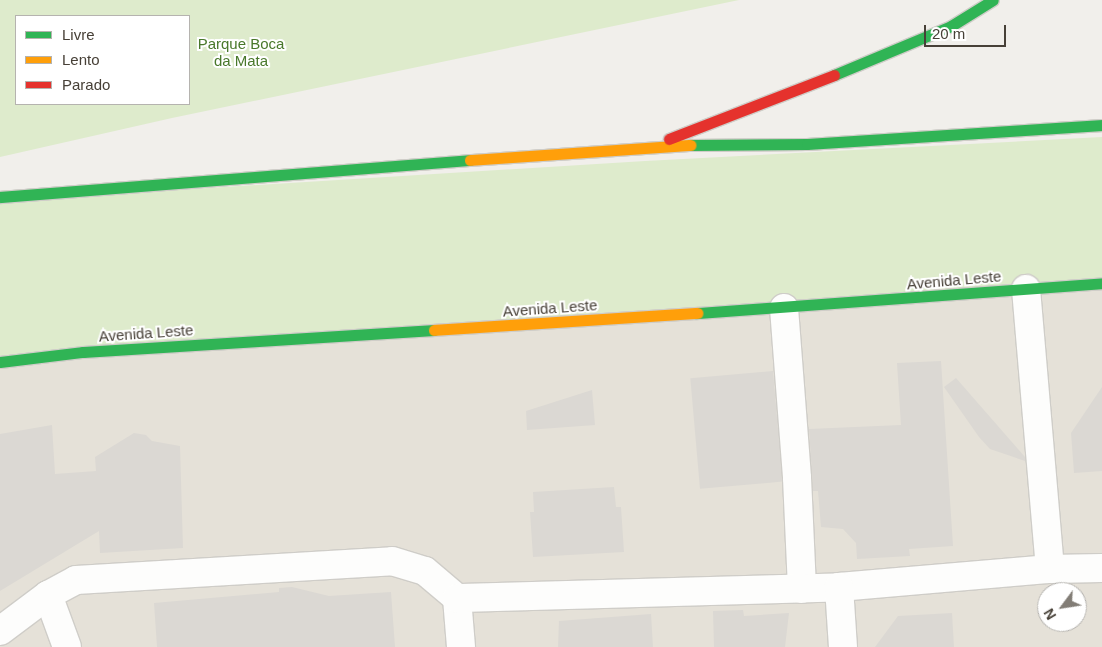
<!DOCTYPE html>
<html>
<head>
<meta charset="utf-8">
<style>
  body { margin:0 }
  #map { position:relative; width:1102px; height:647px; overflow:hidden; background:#f1efeb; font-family:Helvetica,sans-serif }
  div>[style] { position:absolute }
  .residential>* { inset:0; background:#e5e1d8 }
  .green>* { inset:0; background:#deebcc }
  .building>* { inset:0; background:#dbd8d3; transform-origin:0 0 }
  .roads { filter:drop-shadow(1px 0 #cfcdc8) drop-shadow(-1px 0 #cfcdc8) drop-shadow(0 1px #cfcdc8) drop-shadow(0 -1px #cfcdc8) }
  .street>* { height:28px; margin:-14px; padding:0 14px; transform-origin:14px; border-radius:14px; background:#fdfdfc }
  .fast>* { height:11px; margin:-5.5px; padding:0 5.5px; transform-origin:5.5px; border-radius:5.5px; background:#30b455 }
  .slow>* { height:11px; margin:-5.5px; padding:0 5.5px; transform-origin:5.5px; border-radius:5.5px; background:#ff9f0a }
  .jam>* { height:11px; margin:-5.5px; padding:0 5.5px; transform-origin:5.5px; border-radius:5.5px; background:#e5322d }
  span { translate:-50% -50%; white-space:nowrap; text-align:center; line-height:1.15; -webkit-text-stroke:4px #fff; paint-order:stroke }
  .park-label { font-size:15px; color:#49782b }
  .street-label { font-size:15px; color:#474037 }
  .legend { position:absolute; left:15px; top:15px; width:175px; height:90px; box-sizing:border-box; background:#fff; border:1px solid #b5b3af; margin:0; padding:6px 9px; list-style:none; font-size:15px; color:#474037 }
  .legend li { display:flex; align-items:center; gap:10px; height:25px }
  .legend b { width:25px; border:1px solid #b5b3af }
  .north { position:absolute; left:1037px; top:582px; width:50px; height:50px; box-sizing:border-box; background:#fff; border:1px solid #b5b3af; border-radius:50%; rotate:239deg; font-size:14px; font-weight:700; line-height:20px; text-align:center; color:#474037 }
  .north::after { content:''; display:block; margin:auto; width:18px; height:22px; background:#827d76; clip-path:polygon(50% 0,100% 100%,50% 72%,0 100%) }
  .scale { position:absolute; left:924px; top:25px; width:82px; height:22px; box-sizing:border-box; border:2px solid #474037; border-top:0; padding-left:6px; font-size:15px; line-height:18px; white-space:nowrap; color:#474037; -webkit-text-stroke:4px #fff; paint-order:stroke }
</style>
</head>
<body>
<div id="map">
  <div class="residential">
    <i style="clip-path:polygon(evenodd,1102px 171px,1102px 647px,0 647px,0 253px,1102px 171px,1047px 592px,1077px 592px,1077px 622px,1047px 622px,1047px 592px)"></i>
  </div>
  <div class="green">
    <i style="clip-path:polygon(evenodd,0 0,739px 0,172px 118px,0 157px,0 0,16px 16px,189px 16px,189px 104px,16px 104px,16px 16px)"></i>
    <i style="clip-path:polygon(1102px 137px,1102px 286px,0 362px,0 201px,645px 161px)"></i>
  </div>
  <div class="building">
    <i style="clip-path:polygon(941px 361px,953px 546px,909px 549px,910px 556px,857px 559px,856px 543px,843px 529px,821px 527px,818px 491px,813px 491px,809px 429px,901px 425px,897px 363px)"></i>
    <i style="left:773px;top:371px;width:111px;height:83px;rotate:85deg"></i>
    <i style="clip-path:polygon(956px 378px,1025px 457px,1025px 461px,990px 449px,979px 437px,944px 387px)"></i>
    <i style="clip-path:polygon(1102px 387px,1102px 471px,1074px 473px,1071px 433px)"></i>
    <i style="clip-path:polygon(592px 390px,595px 425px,527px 430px,526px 411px)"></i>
    <i style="clip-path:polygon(52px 425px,55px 474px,96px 471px,95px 457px,134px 433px,146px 435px,152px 441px,180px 446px,183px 548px,100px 553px,99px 531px,0 591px,0 434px)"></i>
    <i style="clip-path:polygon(614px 487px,616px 507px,621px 507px,624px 552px,533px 557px,530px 512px,534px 512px,533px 492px)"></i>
    <i style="clip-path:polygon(292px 587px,329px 596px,391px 592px,395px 647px,157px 647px,154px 603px,279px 592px,279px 588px)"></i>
    <i style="clip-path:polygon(743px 610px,744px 616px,789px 613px,785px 647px,714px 647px,713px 611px)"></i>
    <i style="clip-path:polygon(952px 613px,954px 647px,875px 647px,898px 616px)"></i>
    <i style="clip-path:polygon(651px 614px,653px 647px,558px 647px,559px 621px)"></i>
  </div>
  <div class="roads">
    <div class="street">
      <i style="left:1026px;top:289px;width:281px;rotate:85.1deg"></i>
      <i style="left:784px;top:308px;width:170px;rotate:85.6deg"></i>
      <i style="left:797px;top:478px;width:111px;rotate:87.4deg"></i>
      <i style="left:839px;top:587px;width:212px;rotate:-4.9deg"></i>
      <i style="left:1050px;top:569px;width:52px;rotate:-1.1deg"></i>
      <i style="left:48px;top:595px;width:55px;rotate:69.9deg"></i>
      <i style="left:457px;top:598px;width:49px;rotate:85.3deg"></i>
      <i style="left:0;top:631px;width:60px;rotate:-36.9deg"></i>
      <i style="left:48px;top:595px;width:32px;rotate:-28deg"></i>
      <i style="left:76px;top:580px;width:317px;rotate:-3.4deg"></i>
      <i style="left:392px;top:561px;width:34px;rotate:17deg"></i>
      <i style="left:425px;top:571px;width:42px;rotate:40.2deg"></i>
      <i style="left:457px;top:598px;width:382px;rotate:-1.6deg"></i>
      <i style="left:839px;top:587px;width:60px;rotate:86.2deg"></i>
    </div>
    <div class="fast">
      <i style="left:834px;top:75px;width:127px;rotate:-22.7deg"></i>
      <i style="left:951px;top:26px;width:49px;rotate:-31.8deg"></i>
      <i style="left:690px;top:145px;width:117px;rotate:-0.5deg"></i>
      <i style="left:807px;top:144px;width:296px;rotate:-3.7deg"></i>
      <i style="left:0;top:197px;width:471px;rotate:-4.5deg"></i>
      <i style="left:697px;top:313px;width:406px;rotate:-4.2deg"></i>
      <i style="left:0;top:362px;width:84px;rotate:-6.9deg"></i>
      <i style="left:83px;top:352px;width:352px;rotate:-3.6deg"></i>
    </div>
    <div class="slow">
      <i style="left:470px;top:160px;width:221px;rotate:-3.9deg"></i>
      <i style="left:434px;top:330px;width:264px;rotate:-3.7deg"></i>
    </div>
    <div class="jam">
      <i style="left:669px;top:139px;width:177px;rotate:-21.2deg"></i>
    </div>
  </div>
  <div class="park-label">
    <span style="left:241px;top:52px">Parque Boca<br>da Mata</span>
  </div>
  <div class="street-label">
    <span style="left:954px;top:280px;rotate:-5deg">Avenida Leste</span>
    <span style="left:550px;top:308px;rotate:-4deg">Avenida Leste</span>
    <span style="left:146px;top:333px;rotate:-4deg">Avenida Leste</span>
  </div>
  <ul class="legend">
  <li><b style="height:6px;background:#30b455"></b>Livre</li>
  <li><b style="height:6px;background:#ff9f0a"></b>Lento</li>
  <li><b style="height:6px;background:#e5322d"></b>Parado</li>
  </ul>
  <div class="north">N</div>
  <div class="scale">20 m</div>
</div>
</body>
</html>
